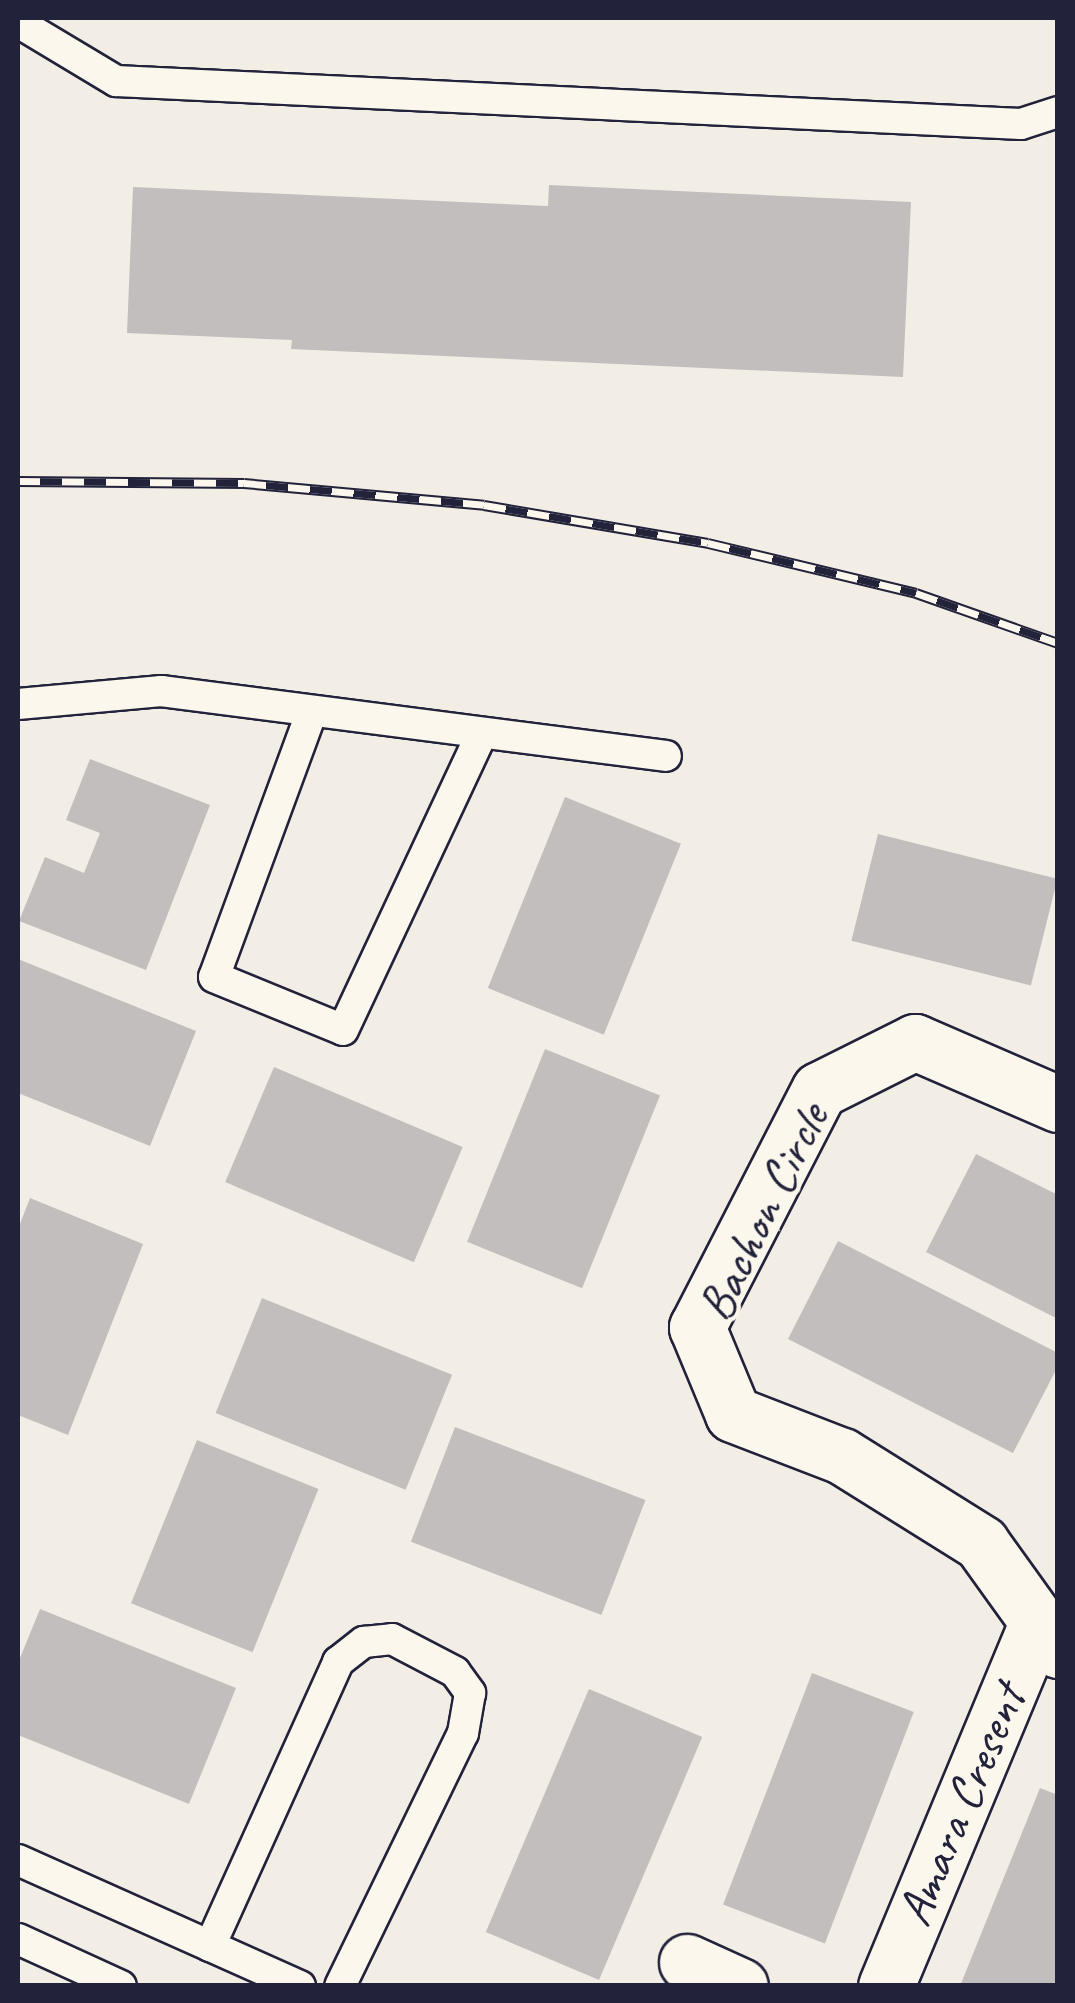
<!DOCTYPE html>
<html>
<head>
<meta charset="utf-8">
<style>
  body { margin:0 }
  #map { position:relative; width:1075px; height:2003px; overflow:hidden; background:#f2eee5; font-family:Caveat,sans-serif }
  div>[style] { position:absolute }
  .building>* { inset:0; background:#c2bebe; transform-origin:0 0 }
  .roads { filter:drop-shadow(2px 0 #22223b) drop-shadow(-2px 0 #22223b) drop-shadow(0 2px #22223b) drop-shadow(0 -2px #22223b) }
  .lane>* { height:30px; margin:-15px; padding:0 15px; transform-origin:15px; border-radius:15px; background:#fbf7ec }
  .street>* { height:55px; margin:-27.5px; padding:0 27.5px; transform-origin:27.5px; border-radius:27.5px; background:#fbf7ec }
  .rail>* { height:11px; margin-top:-5.5px; transform-origin:0; background:repeating-linear-gradient(90deg,#fbf7ec 0 22px,#22223b 0 44px); box-sizing:border-box; border-block:2px solid #22223b }
  span { translate:-50% -50%; white-space:nowrap; text-align:center; line-height:1.15; -webkit-text-stroke:9px #fbf7ec; paint-order:stroke }
  .street-label { font-size:50px; color:#22223b }
  .frame { position:absolute; inset:0; border:20px solid #22223b; pointer-events:none }
</style>
</head>
<body>
<div id="map">
  <div class="building">
    <i style="clip-path:polygon(549px 185px,911px 202px,903px 377px,291px 349px,292px 340px,127px 333px,133px 187px,548px 206px)"></i>
    <i style="clip-path:polygon(90px 759px,210px 805px,146px 970px,19px 921px,45px 857px,84px 873px,100px 833px,66px 820px)"></i>
    <i style="left:565px;top:797px;width:125px;height:206px;rotate:22deg"></i>
    <i style="left:878px;top:834px;width:185px;height:110px;rotate:14deg"></i>
    <i style="clip-path:polygon(18px 959px,196px 1031px,150px 1146px,18px 1093px)"></i>
    <i style="left:545px;top:1049px;width:124px;height:208px;rotate:22deg"></i>
    <i style="left:274px;top:1067px;width:205px;height:125px;rotate:23deg"></i>
    <i style="clip-path:polygon(976px 1154px,1058px 1195px,1058px 1319px,926px 1252px)"></i>
    <i style="clip-path:polygon(30px 1198px,143px 1244px,68px 1435px,18px 1415px,18px 1229px)"></i>
    <i style="clip-path:polygon(838px 1241px,1058px 1353px,1058px 1366px,1013px 1453px,788px 1339px)"></i>
    <i style="left:262px;top:1298px;width:205px;height:124px;rotate:22deg"></i>
    <i style="left:455px;top:1427px;width:204px;height:123px;rotate:21deg"></i>
    <i style="left:197px;top:1440px;width:131px;height:176px;rotate:22deg"></i>
    <i style="clip-path:polygon(40px 1609px,236px 1688px,189px 1804px,18px 1735px,18px 1663px)"></i>
    <i style="left:812px;top:1673px;width:109px;height:248px;rotate:21deg"></i>
    <i style="left:589px;top:1689px;width:123px;height:264px;rotate:23deg"></i>
    <i style="clip-path:polygon(1040px 1788px,1058px 1795px,1058px 1986px,960px 1986px)"></i>
  </div>
  <div class="roads">
    <div class="lane">
      <i style="left:22px;top:18px;width:6px;rotate:99deg"></i>
      <i style="left:21px;top:24px;width:111px;rotate:31deg"></i>
      <i style="left:116px;top:81px;width:906px;rotate:2.72deg"></i>
      <i style="left:1021px;top:124px;width:39px;rotate:-18deg"></i>
      <i style="left:18px;top:704px;width:144px;rotate:-5.2deg"></i>
      <i style="left:161px;top:691px;width:509px;rotate:7.33deg"></i>
      <i style="left:312px;top:711px;width:283px;rotate:110.2deg"></i>
      <i style="left:214px;top:977px;width:139px;rotate:22.3deg"></i>
      <i style="left:343px;top:1030px;width:328px;rotate:-64.9deg"></i>
      <i style="left:18px;top:1860px;width:309px;rotate:24.1deg"></i>
      <i style="left:18px;top:1939px;width:113px;rotate:24.5deg"></i>
      <i style="left:210px;top:1946px;width:312px;rotate:-65.7deg"></i>
      <i style="left:338px;top:1662px;width:33px;rotate:-38deg"></i>
      <i style="left:364px;top:1642px;width:28px;rotate:-6deg"></i>
      <i style="left:392px;top:1639px;width:71px;rotate:27.6deg"></i>
      <i style="left:455px;top:1672px;width:26px;rotate:54deg"></i>
      <i style="left:470px;top:1693px;width:41px;rotate:99.9deg"></i>
      <i style="left:463px;top:1733px;width:281px;rotate:115.9deg"></i>
    </div>
    <div class="street">
      <i style="left:1058px;top:1104px;width:156px;rotate:-156.6deg"></i>
      <i style="left:915px;top:1042px;width:107px;rotate:153.4deg"></i>
      <i style="left:819px;top:1090px;width:267px;rotate:117.2deg"></i>
      <i style="left:697px;top:1327px;width:94px;rotate:67.5deg"></i>
      <i style="left:733px;top:1414px;width:117px;rotate:21.1deg"></i>
      <i style="left:842px;top:1456px;width:164px;rotate:32deg"></i>
      <i style="left:981px;top:1543px;width:132px;rotate:54.3deg"></i>
      <i style="left:687px;top:1962px;width:58px;rotate:24.4deg"></i>
      <i style="left:886px;top:1986px;width:392px;rotate:-67.4deg"></i>
    </div>
  </div>
  <div class="rail">
    <i style="left:18px;top:481px;width:226px;rotate:0.5deg"></i>
    <i style="left:244px;top:483px;width:241px;rotate:5.2deg"></i>
    <i style="left:484px;top:505px;width:227px;rotate:9.6deg"></i>
    <i style="left:708px;top:543px;width:214px;rotate:13.5deg"></i>
    <i style="left:916px;top:593px;width:151px;rotate:19.4deg"></i>
  </div>
  <div class="street-label">
    <span style="left:763px;top:1212px;rotate:-64deg">Bachon Circle</span>
    <span style="left:961px;top:1805px;rotate:-67deg">Amara Cresent</span>
  </div>
  <div class="frame"></div>
</div>
</body>
</html>
